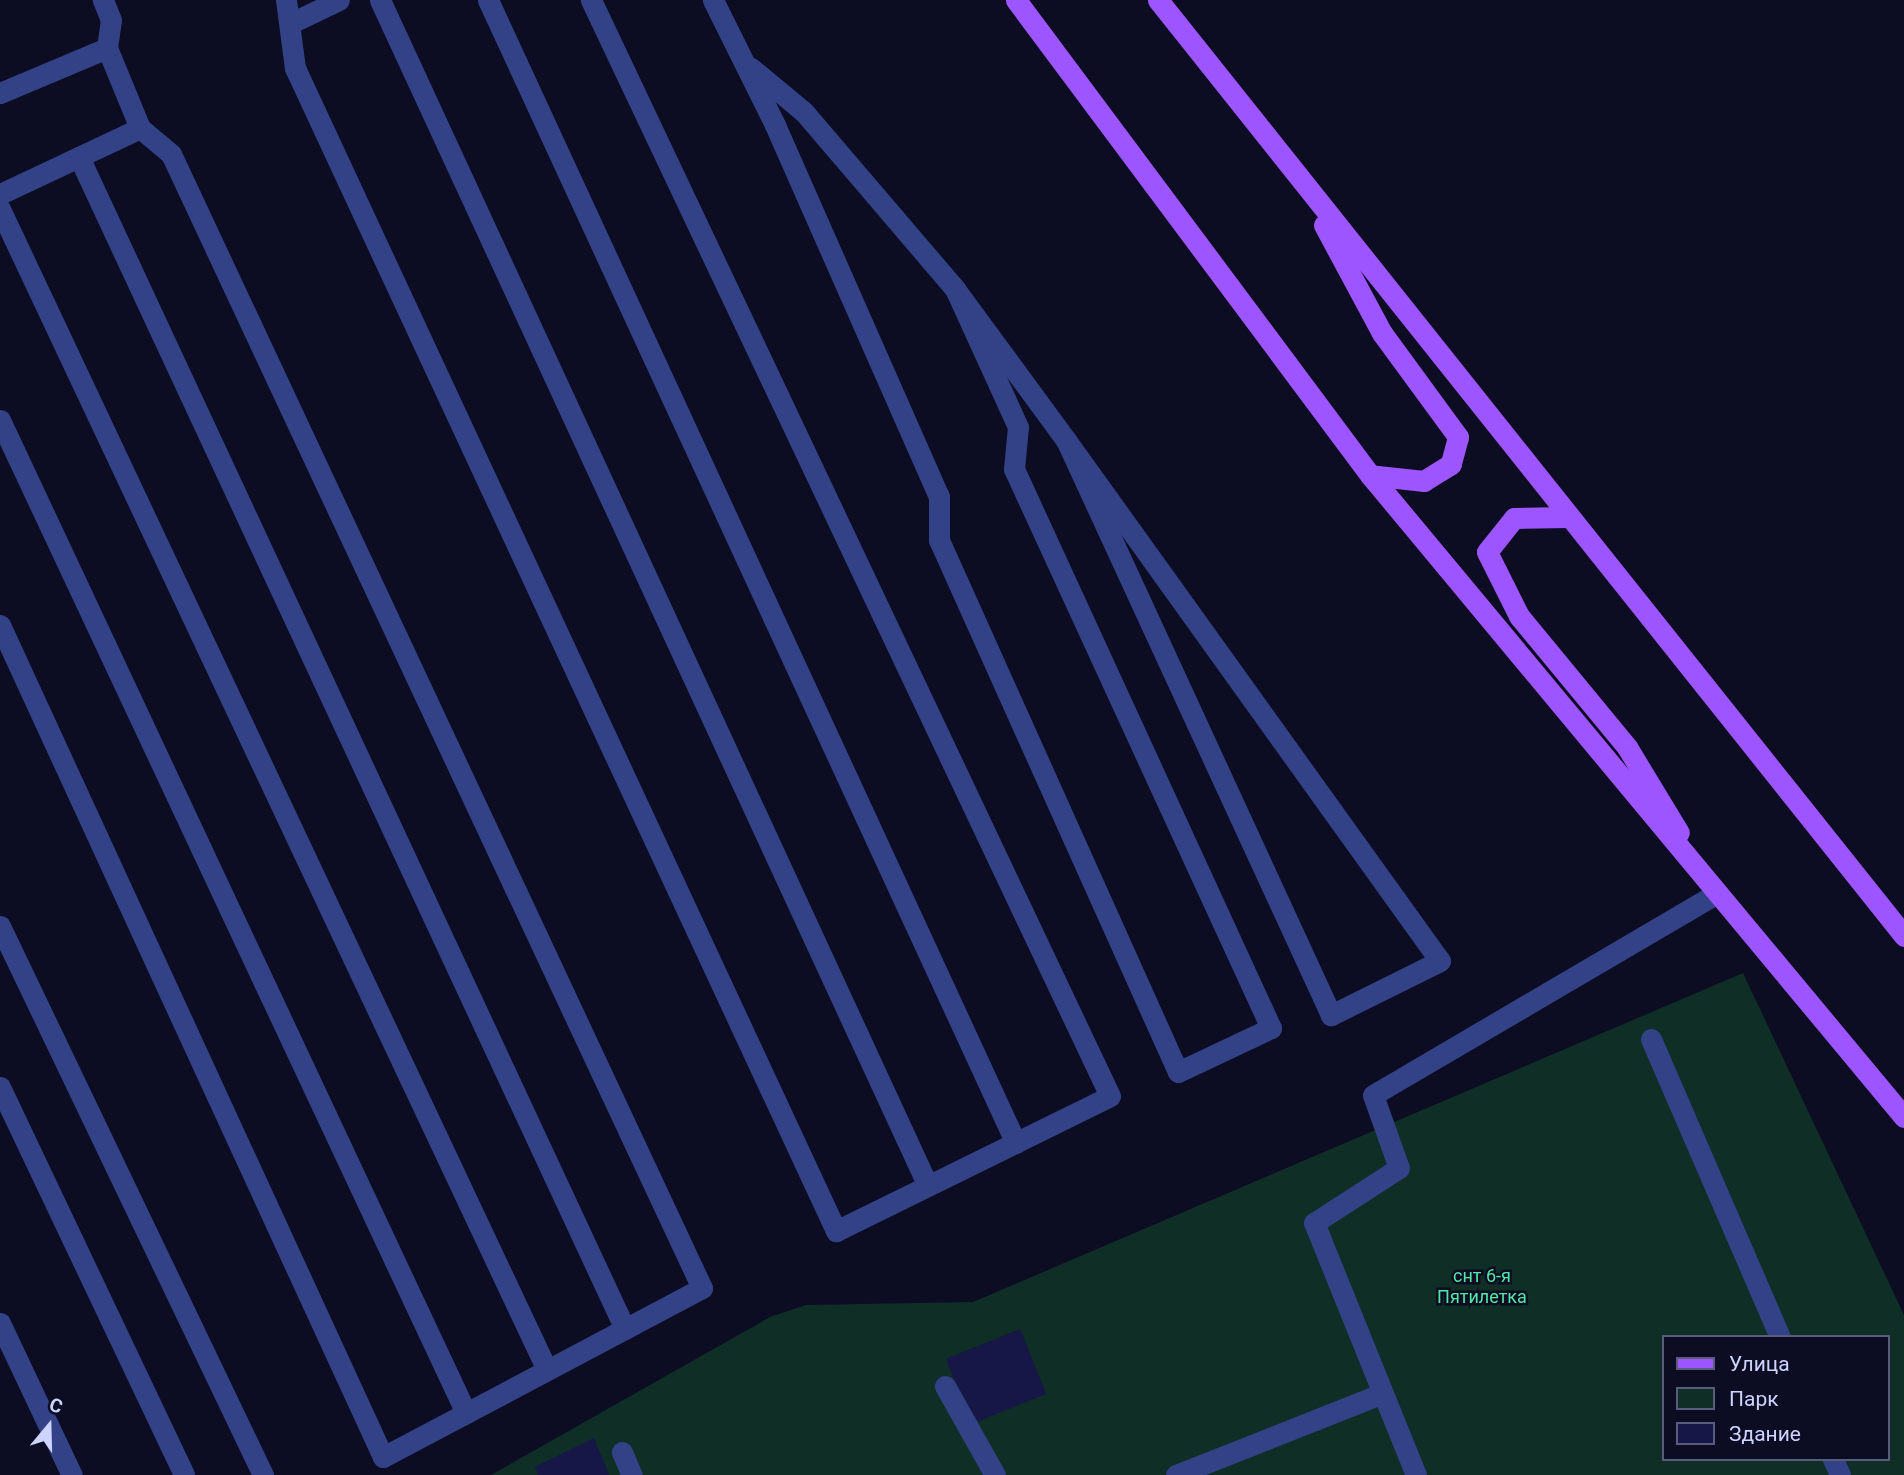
<!DOCTYPE html>
<html>
<head>
<meta charset="utf-8">
<style>
  body { margin:0 }
  #map { position:relative; width:1904px; height:1475px; overflow:hidden; background:#0c0d23; font-family:Roboto,sans-serif }
  div>[style] { position:absolute }
  .green>* { inset:0; background:#0e2e26 }
  .building>* { inset:0; background:#161746; transform-origin:0 0 }
  .minor>* { height:21px; margin:-10.5px; padding:0 10.5px; transform-origin:10.5px; border-radius:10.5px; background:#334186 }
  .major>* { height:21px; margin:-10.5px; padding:0 10.5px; transform-origin:10.5px; border-radius:10.5px; background:#9c55ff }
  span { translate:-50% -50%; white-space:nowrap; text-align:center; line-height:1.15; -webkit-text-stroke:5px #0c0d23; paint-order:stroke }
  .park-label { font-size:18px; color:#50e9a3 }
  .legend { position:absolute; left:1662px; top:1335px; width:228px; height:126px; box-sizing:border-box; background:#0c0d23; border:2px solid #5a5c7b; margin:0; padding:9px 12px; list-style:none; font-size:21px; color:#ced3ff }
  .legend li { display:flex; align-items:center; gap:14px; height:35px }
  .legend b { width:35px; border:2px solid #5a5c7b }
  .north { position:absolute; left:14px; top:1391px; width:70px; height:70px; -webkit-text-stroke:5px #0c0d23; paint-order:stroke; rotate:19deg; font-size:19px; font-weight:700; line-height:28px; text-align:center; color:#ced3ff }
  .north::after { content:''; display:block; margin:auto; width:24px; height:32px; background:#ced3ff; clip-path:polygon(50% 0,100% 100%,50% 72%,0 100%) }
</style>
</head>
<body>
<div id="map">
  <div class="green">
    <i style="clip-path:polygon(evenodd,1743px 973px,1904px 1315px,1904px 1475px,491px 1475px,770px 1317px,806px 1305px,973px 1302px,1743px 973px,1664px 1337px,1888px 1337px,1888px 1459px,1664px 1459px,1664px 1337px)"></i>
  </div>
  <div class="building">
    <i style="left:1020px;top:1329px;width:70px;height:80px;rotate:68deg"></i>
    <i style="clip-path:polygon(594px 1438px,609px 1475px,538px 1475px,535px 1467px)"></i>
  </div>
  <div class="minor">
    <i style="left:286px;top:0;width:69px;rotate:82.5deg"></i>
    <i style="left:295px;top:68px;width:1283px;rotate:65.05deg"></i>
    <i style="left:836px;top:1231px;width:305px;rotate:-26.2deg"></i>
    <i style="left:1110px;top:1096px;width:1213px;rotate:-115.34deg"></i>
    <i style="left:380px;top:0;width:1306px;rotate:65.2deg"></i>
    <i style="left:488px;top:0;width:1259px;rotate:65.21deg"></i>
    <i style="left:713px;top:0;width:140px;rotate:63.6deg"></i>
    <i style="left:775px;top:125px;width:406px;rotate:66.2deg"></i>
    <i style="left:939px;top:496px;width:44px;rotate:90deg"></i>
    <i style="left:939px;top:540px;width:583px;rotate:65.81deg"></i>
    <i style="left:1178px;top:1072px;width:103px;rotate:-25.3deg"></i>
    <i style="left:1271px;top:1028px;width:615px;rotate:-114.69deg"></i>
    <i style="left:1014px;top:469px;width:42px;rotate:-84.6deg"></i>
    <i style="left:1018px;top:427px;width:152px;rotate:-114.5deg"></i>
    <i style="left:291px;top:23px;width:53px;rotate:-25.6deg"></i>
    <i style="left:751px;top:68px;width:69px;rotate:39.7deg"></i>
    <i style="left:804px;top:112px;width:233px;rotate:49.5deg"></i>
    <i style="left:955px;top:289px;width:187px;rotate:53.7deg"></i>
    <i style="left:1066px;top:440px;width:641px;rotate:54.33deg"></i>
    <i style="left:1440px;top:961px;width:122px;rotate:153.6deg"></i>
    <i style="left:1331px;top:1015px;width:633px;rotate:-114.74deg"></i>
    <i style="left:0;top:93px;width:116px;rotate:-22.8deg"></i>
    <i style="left:79px;top:157px;width:1293px;rotate:65.02deg"></i>
    <i style="left:0;top:194px;width:155px;rotate:-25.2deg"></i>
    <i style="left:0;top:209px;width:1283px;rotate:64.77deg"></i>
    <i style="left:0;top:420px;width:1097px;rotate:64.86deg"></i>
    <i style="left:0;top:625px;width:916px;rotate:65.28deg"></i>
    <i style="left:383px;top:1457px;width:361px;rotate:-27.9deg"></i>
    <i style="left:702px;top:1288px;width:1252px;rotate:-115.09deg"></i>
    <i style="left:171px;top:154px;width:40px;rotate:-140deg"></i>
    <i style="left:140px;top:128px;width:87px;rotate:-112.4deg"></i>
    <i style="left:107px;top:48px;width:28px;rotate:-82deg"></i>
    <i style="left:111px;top:20px;width:22px;rotate:-112deg"></i>
    <i style="left:0;top:926px;width:609px;rotate:64.4deg"></i>
    <i style="left:1651px;top:1039px;width:325px;rotate:66.6deg"></i>
    <i style="left:0;top:1087px;width:429px;rotate:64.6deg"></i>
    <i style="left:0;top:1323px;width:168px;rotate:64.7deg"></i>
    <i style="left:945px;top:1386px;width:102px;rotate:60.7deg"></i>
    <i style="left:622px;top:1452px;width:25px;rotate:67deg"></i>
    <i style="left:1833px;top:1459px;width:17px;rotate:66deg"></i>
    <i style="left:1176px;top:1475px;width:220px;rotate:-21.6deg"></i>
    <i style="left:1416px;top:1475px;width:272px;rotate:-112deg"></i>
    <i style="left:1314px;top:1223px;width:101px;rotate:-32.9deg"></i>
    <i style="left:1399px;top:1168px;width:77px;rotate:-109.6deg"></i>
    <i style="left:1373px;top:1095px;width:398px;rotate:-30.4deg"></i>
  </div>
  <div class="major">
    <i style="left:1016px;top:0;width:592px;rotate:53.3deg"></i>
    <i style="left:1370px;top:475px;width:835px;rotate:50.25deg"></i>
    <i style="left:1158px;top:0;width:1197px;rotate:51.44deg"></i>
    <i style="left:1324px;top:225px;width:123px;rotate:61.8deg"></i>
    <i style="left:1382px;top:333px;width:129px;rotate:53.8deg"></i>
    <i style="left:1458px;top:437px;width:28px;rotate:105deg"></i>
    <i style="left:1451px;top:464px;width:32px;rotate:148deg"></i>
    <i style="left:1424px;top:481px;width:54px;rotate:-173.7deg"></i>
    <i style="left:1568px;top:517px;width:54px;rotate:178.9deg"></i>
    <i style="left:1514px;top:518px;width:43px;rotate:128.5deg"></i>
    <i style="left:1487px;top:552px;width:72px;rotate:63.4deg"></i>
    <i style="left:1519px;top:616px;width:170px;rotate:50.5deg"></i>
    <i style="left:1627px;top:747px;width:100px;rotate:58.8deg"></i>
  </div>
  <div class="park-label">
    <span style="left:1482px;top:1287px">снт 6-я<br>Пятилетка</span>
  </div>
  <ul class="legend">
  <li><b style="height:9px;background:#9c55ff"></b>Улица</li>
  <li><b style="height:19px;background:#0e2e26"></b>Парк</li>
  <li><b style="height:19px;background:#161746"></b>Здание</li>
  </ul>
  <div class="north">С</div>
</div>
</body>
</html>
